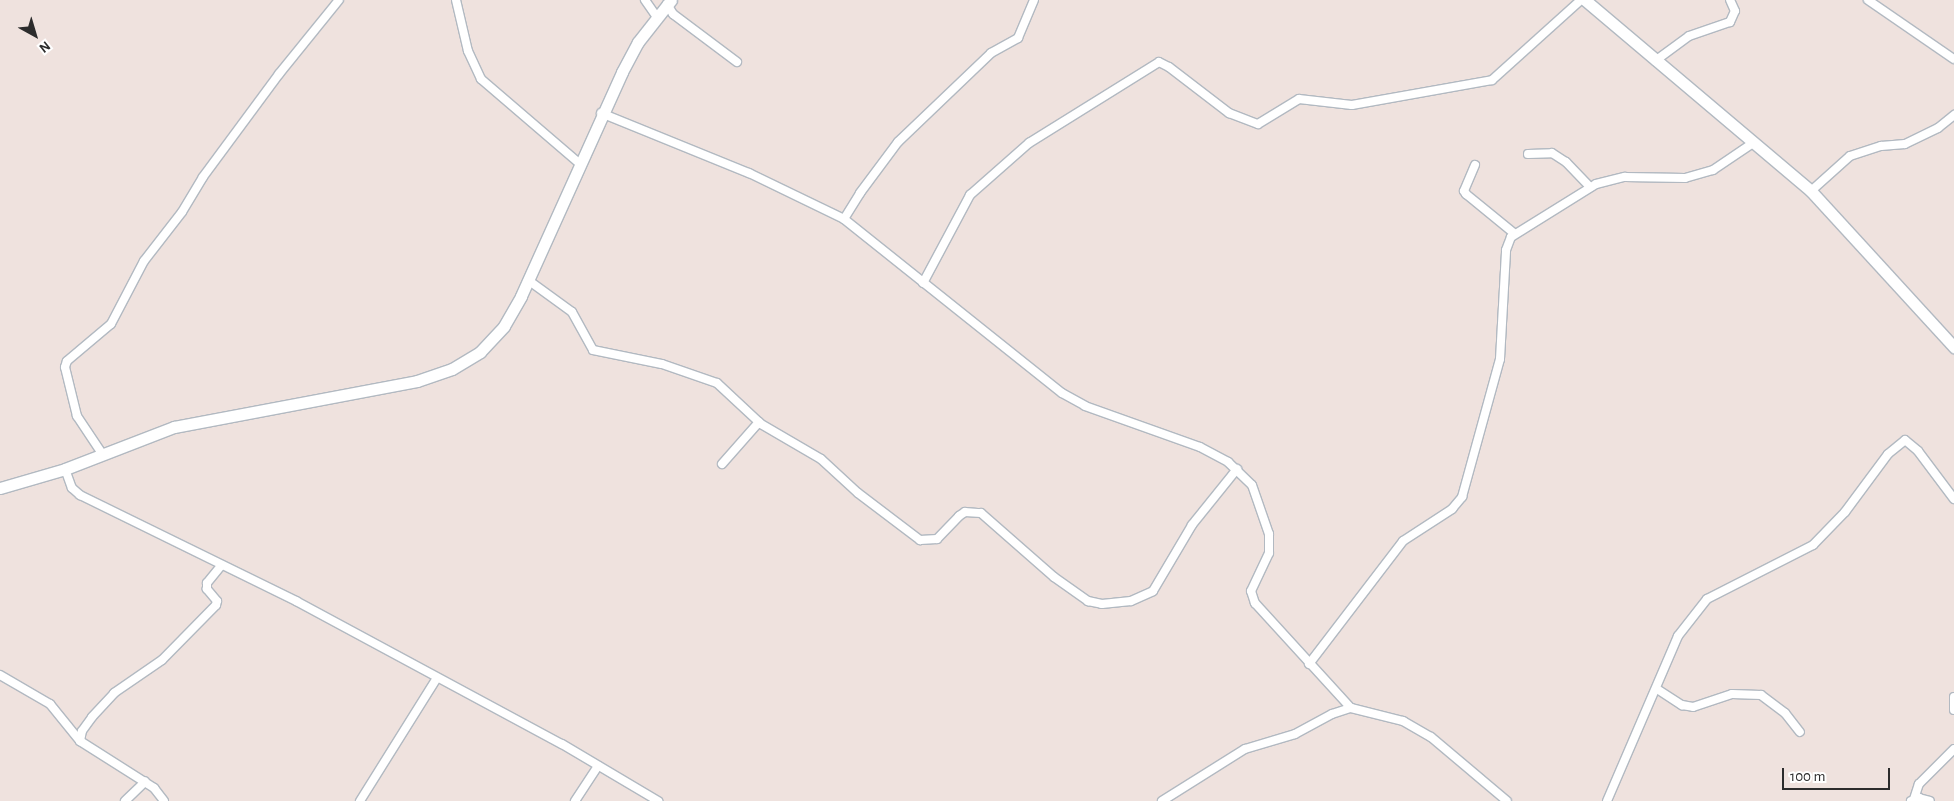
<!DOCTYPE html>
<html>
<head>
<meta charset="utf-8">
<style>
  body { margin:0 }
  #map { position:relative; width:1954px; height:801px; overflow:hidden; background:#efe2de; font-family:"Alegreya Sans",sans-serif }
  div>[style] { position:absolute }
  .roads { filter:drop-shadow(1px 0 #b2b9c1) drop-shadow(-1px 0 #b2b9c1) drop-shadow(0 1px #b2b9c1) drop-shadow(0 -1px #b2b9c1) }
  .minor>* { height:8px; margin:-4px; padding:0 4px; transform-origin:4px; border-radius:4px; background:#fff }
  .secondary>* { height:11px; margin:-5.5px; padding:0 5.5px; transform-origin:5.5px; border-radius:5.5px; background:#fff }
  span { translate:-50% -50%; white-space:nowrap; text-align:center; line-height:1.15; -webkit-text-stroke:5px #fff; paint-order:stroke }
  .north { position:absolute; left:10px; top:10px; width:50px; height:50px; -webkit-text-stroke:4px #fff; paint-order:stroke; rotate:141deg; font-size:14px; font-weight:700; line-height:20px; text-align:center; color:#2c2c2c }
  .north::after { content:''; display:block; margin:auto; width:18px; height:22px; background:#2c2c2c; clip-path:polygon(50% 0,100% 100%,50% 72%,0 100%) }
  .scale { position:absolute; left:1782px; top:768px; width:108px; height:22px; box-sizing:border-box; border:2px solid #2c2c2c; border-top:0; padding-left:6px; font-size:15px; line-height:18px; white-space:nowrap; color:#2c2c2c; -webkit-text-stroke:4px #fff; paint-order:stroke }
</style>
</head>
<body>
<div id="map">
  <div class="roads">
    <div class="minor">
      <i style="left:456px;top:0;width:52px;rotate:76.8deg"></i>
      <i style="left:468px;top:51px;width:31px;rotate:65deg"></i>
      <i style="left:481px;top:79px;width:129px;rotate:40.6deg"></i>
      <i style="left:645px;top:0;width:21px;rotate:55deg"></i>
      <i style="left:1868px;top:0;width:104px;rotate:34.5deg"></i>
      <i style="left:667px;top:4px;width:12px;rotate:59deg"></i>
      <i style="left:673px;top:14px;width:80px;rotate:36.9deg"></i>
      <i style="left:1655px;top:61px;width:42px;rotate:-36.3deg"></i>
      <i style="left:1689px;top:36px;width:43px;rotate:-18.9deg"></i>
      <i style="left:1730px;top:22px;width:12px;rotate:-66deg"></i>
      <i style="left:1735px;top:11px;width:12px;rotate:-114deg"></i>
      <i style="left:601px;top:113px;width:160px;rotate:22.1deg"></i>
      <i style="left:749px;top:173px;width:106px;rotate:25.8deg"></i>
      <i style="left:844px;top:219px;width:279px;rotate:38.6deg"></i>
      <i style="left:1062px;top:393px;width:26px;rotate:29deg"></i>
      <i style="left:1085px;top:406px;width:122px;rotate:19.6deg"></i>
      <i style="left:1200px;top:447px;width:32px;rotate:28deg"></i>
      <i style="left:1228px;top:462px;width:33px;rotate:44deg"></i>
      <i style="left:1252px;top:485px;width:52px;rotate:70.9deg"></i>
      <i style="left:1269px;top:534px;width:19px;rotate:90deg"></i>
      <i style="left:1269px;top:553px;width:42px;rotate:115.3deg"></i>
      <i style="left:1251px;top:591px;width:13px;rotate:72deg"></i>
      <i style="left:1255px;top:603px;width:142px;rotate:47.6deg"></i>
      <i style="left:1351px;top:708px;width:54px;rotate:14deg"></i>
      <i style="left:1403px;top:721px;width:32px;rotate:30deg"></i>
      <i style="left:1431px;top:737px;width:99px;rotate:40.1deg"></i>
      <i style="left:1528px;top:154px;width:24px;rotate:-2deg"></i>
      <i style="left:1552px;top:153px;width:17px;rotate:33deg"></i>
      <i style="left:1566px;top:162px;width:35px;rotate:46deg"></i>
      <i style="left:1475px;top:165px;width:28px;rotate:113deg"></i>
      <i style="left:1464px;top:191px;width:4px;rotate:56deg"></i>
      <i style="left:1466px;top:194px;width:63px;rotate:39.2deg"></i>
      <i style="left:1811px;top:191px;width:52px;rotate:-41.9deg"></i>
      <i style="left:1850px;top:156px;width:33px;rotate:-18deg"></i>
      <i style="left:1881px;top:146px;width:24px;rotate:-5deg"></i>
      <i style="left:1905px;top:144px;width:37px;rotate:-26deg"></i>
      <i style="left:1938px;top:128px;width:21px;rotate:-39deg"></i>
      <i style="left:844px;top:219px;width:31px;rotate:-58deg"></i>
      <i style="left:860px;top:193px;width:64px;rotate:-53.3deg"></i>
      <i style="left:898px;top:142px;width:129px;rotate:-43.7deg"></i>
      <i style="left:991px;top:53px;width:31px;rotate:-29deg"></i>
      <i style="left:1018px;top:38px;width:41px;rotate:-67.2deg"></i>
      <i style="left:528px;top:280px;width:54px;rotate:36deg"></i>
      <i style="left:572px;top:312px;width:43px;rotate:61.1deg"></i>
      <i style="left:593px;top:350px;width:70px;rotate:11.5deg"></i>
      <i style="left:662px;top:364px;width:58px;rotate:19.1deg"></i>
      <i style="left:717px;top:383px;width:60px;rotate:43deg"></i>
      <i style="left:761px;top:424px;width:69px;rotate:30.3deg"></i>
      <i style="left:821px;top:459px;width:50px;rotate:42.6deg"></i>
      <i style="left:858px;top:493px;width:78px;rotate:37.2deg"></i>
      <i style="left:920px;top:540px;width:17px;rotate:-3deg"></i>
      <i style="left:937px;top:539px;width:32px;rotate:-46deg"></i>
      <i style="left:959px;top:516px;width:7px;rotate:-34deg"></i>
      <i style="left:965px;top:512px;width:16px;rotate:4deg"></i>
      <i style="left:981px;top:513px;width:97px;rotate:41.2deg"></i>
      <i style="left:1054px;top:577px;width:42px;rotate:35.2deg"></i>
      <i style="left:1088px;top:601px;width:14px;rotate:12deg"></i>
      <i style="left:1102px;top:604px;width:29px;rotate:-6deg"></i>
      <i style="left:1131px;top:601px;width:24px;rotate:-24deg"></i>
      <i style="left:1153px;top:591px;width:77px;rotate:-59.4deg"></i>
      <i style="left:1192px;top:525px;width:72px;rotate:-51.2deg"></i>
      <i style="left:923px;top:283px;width:100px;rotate:-61.9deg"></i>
      <i style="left:970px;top:195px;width:79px;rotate:-41.4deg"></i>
      <i style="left:1029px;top:143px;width:153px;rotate:-31.9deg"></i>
      <i style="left:1159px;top:62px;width:11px;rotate:27deg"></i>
      <i style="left:1169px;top:67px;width:76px;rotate:37.5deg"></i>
      <i style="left:1229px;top:113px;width:31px;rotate:21deg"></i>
      <i style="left:1258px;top:124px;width:48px;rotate:-31.4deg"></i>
      <i style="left:1299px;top:99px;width:53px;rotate:6.5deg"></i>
      <i style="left:1352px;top:105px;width:142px;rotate:-10.1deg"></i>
      <i style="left:1492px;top:80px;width:120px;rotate:-42deg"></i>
      <i style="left:103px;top:455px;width:47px;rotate:-123.7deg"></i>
      <i style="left:77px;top:416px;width:50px;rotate:-103.8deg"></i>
      <i style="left:65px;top:367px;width:6px;rotate:-72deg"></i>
      <i style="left:67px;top:361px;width:57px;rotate:-40.1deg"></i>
      <i style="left:111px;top:324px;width:71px;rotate:-62.4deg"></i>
      <i style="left:144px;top:261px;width:62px;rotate:-52.2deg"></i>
      <i style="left:182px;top:212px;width:41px;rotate:-59deg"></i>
      <i style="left:203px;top:177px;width:128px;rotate:-53.6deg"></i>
      <i style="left:279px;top:74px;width:95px;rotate:-51deg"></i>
      <i style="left:722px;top:464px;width:56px;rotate:-48.6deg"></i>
      <i style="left:65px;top:469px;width:20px;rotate:70deg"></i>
      <i style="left:72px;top:488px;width:11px;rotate:41deg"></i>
      <i style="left:80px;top:495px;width:241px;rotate:26.1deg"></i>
      <i style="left:296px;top:601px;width:302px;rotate:28.3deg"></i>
      <i style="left:562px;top:744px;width:112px;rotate:30.7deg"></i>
      <i style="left:1309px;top:664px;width:155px;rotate:-52.6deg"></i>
      <i style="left:1403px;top:541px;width:59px;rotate:-33.1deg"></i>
      <i style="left:1452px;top:509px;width:16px;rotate:-50deg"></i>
      <i style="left:1462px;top:497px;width:143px;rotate:-74.6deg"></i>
      <i style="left:1500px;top:359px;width:109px;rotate:-86.8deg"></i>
      <i style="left:1506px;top:250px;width:14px;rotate:-69deg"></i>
      <i style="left:1511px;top:237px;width:100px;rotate:-31.9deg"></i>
      <i style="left:1596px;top:184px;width:30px;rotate:-14deg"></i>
      <i style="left:1625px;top:177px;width:60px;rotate:1deg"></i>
      <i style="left:1685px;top:178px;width:29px;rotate:-16deg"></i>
      <i style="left:1713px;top:170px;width:48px;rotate:-34deg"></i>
      <i style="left:0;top:675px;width:58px;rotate:30.1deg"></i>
      <i style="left:50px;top:704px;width:48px;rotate:51deg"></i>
      <i style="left:80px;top:741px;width:88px;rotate:32.4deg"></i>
      <i style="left:154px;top:788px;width:16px;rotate:52deg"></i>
      <i style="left:1657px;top:689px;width:30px;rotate:33deg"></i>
      <i style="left:1682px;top:705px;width:11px;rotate:10deg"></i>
      <i style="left:1693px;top:707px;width:41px;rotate:-18.4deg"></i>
      <i style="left:1732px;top:694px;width:29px;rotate:2deg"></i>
      <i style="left:1761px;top:695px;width:30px;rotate:37deg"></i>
      <i style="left:1785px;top:713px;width:24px;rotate:52deg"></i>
      <i style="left:1954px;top:697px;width:13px;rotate:90deg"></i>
      <i style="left:80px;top:741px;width:10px;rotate:-79deg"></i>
      <i style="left:82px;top:731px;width:17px;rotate:-54deg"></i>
      <i style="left:92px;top:717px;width:33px;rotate:-47deg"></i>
      <i style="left:114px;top:693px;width:58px;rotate:-34.5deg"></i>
      <i style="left:162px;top:660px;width:77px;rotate:-45.5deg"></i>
      <i style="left:216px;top:605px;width:4px;rotate:-76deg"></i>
      <i style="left:217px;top:601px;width:16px;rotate:-130deg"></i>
      <i style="left:207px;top:589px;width:6px;rotate:-90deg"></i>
      <i style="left:207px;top:583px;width:22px;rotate:-51deg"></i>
      <i style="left:1914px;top:799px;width:16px;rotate:-72deg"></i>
      <i style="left:1919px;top:784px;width:49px;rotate:-45deg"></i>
      <i style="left:125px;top:801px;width:28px;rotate:-44deg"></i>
      <i style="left:360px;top:801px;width:145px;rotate:-58deg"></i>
      <i style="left:575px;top:801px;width:42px;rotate:-56.7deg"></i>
      <i style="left:1162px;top:801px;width:98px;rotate:-32.1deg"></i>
      <i style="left:1245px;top:749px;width:52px;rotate:-16.7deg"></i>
      <i style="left:1295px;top:734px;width:42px;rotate:-28.4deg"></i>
      <i style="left:1332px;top:714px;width:20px;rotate:-18deg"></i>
      <i style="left:1607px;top:801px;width:180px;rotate:-66.7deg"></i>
      <i style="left:1678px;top:636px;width:47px;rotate:-51.9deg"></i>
      <i style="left:1707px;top:599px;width:119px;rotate:-27deg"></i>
      <i style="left:1813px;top:545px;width:46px;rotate:-45.9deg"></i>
      <i style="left:1845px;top:512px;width:72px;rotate:-53.4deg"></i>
      <i style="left:1888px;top:454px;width:22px;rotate:-39deg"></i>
      <i style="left:1905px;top:440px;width:17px;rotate:40deg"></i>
      <i style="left:1918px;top:451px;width:60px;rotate:53.1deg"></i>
      <i style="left:1911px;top:801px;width:9px;rotate:-21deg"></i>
      <i style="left:1919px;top:798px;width:11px;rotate:15deg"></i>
    </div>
    <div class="secondary">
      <i style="left:1585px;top:0;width:296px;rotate:40.2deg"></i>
      <i style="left:1811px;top:191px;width:212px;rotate:47.5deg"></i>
      <i style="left:0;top:488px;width:68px;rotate:-16.3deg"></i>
      <i style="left:65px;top:469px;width:117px;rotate:-21.1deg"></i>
      <i style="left:174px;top:427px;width:247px;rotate:-10.7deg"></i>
      <i style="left:417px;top:381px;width:37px;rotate:-19deg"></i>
      <i style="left:452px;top:369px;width:33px;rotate:-31deg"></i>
      <i style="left:480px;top:352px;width:35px;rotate:-47deg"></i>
      <i style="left:504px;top:326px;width:34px;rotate:-60deg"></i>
      <i style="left:521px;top:296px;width:246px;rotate:-65.7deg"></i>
      <i style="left:622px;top:72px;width:34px;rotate:-62deg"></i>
      <i style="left:638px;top:42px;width:53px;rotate:-51.8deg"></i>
    </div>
  </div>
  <div class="north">N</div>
  <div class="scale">100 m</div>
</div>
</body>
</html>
